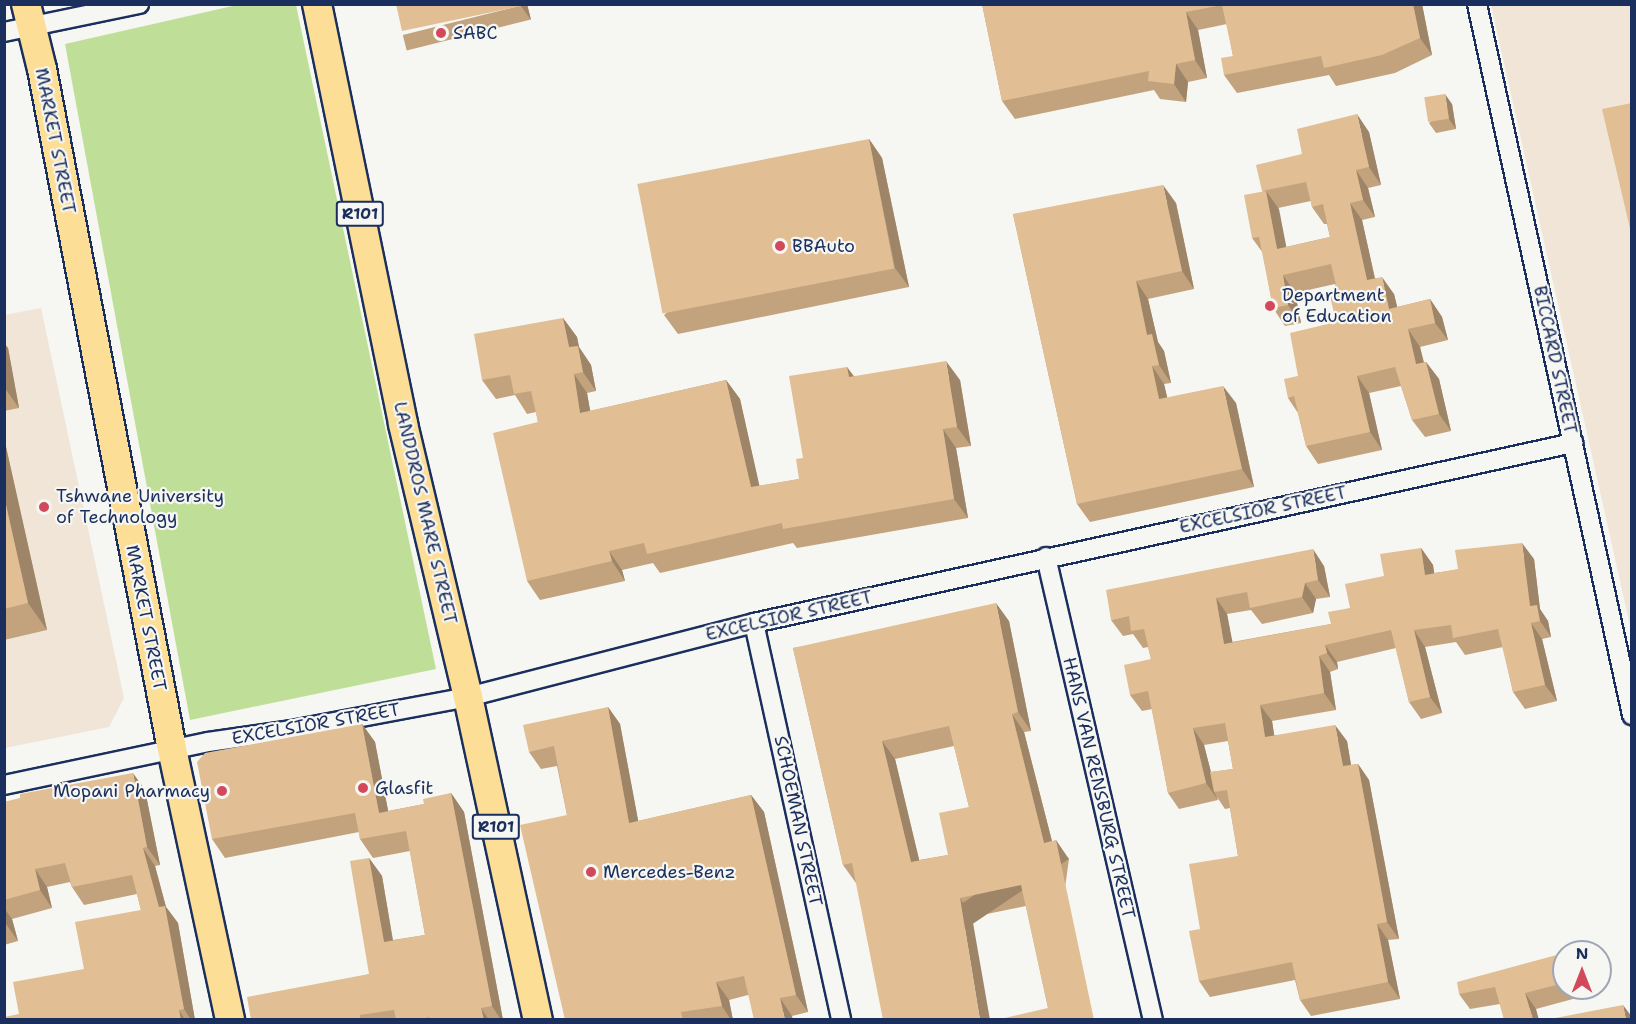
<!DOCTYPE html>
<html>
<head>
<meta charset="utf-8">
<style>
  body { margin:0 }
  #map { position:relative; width:1636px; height:1024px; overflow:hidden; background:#f6f6f2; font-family:"Shantell Sans",sans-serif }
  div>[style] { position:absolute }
  .built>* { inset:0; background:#f0e5d6 }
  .green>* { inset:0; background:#bfdf98 }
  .roads { filter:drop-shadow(2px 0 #1b2f5e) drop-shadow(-2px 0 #1b2f5e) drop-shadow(0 2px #1b2f5e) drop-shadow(0 -2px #1b2f5e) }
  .minor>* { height:18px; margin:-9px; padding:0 9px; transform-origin:9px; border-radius:9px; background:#f6f6f2 }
  .primary>* { height:28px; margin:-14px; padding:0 14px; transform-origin:14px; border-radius:14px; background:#fcde96 }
  .wall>* { inset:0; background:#c2a37e; transform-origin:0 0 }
  .shaded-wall>* { inset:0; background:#9e8567; transform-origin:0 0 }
  .building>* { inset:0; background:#e1be93; transform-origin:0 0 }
  .dots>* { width:16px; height:16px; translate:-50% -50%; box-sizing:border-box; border:3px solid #f6f6f2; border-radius:50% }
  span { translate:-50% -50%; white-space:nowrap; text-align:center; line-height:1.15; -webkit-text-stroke:4.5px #f6f6f2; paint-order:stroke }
  .shield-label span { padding:2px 4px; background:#f6f6f2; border:2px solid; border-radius:4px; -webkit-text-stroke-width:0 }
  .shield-label { font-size:16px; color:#1b2f5e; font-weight:700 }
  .poi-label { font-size:18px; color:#1b2f5e }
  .left { translate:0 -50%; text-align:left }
  .right { translate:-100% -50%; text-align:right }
  .street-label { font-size:18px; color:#1b2f5e }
  .frame { position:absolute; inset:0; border:6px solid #1b2f5e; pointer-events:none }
  .north { position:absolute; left:1552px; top:940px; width:60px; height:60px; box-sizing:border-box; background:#f6f6f2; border:2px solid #9ea6b7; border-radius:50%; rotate:0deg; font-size:16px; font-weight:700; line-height:24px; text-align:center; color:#1b2f5e }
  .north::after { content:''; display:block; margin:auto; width:21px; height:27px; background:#d1495b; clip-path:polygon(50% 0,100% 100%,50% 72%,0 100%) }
</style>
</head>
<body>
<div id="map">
  <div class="built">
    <i style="clip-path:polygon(1491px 5px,1631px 5px,1631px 630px)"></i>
    <i style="clip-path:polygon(41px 308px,124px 698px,109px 727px,5px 748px,4px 315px)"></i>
  </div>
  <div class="green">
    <i style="clip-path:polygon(237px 5px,296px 5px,436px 669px,190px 720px,65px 44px)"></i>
  </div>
  <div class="roads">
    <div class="minor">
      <i style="left:1477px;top:4px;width:728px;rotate:77.7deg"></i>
      <i style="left:4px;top:32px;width:138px;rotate:-11.7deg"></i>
      <i style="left:1046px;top:557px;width:475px;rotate:77deg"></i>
      <i style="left:754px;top:623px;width:406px;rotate:77.6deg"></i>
      <i style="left:4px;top:785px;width:208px;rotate:-11.9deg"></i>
      <i style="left:208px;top:742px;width:85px;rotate:-8.1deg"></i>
      <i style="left:292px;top:730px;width:179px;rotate:-10.6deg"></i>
      <i style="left:468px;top:697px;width:295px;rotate:-14.5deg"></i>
      <i style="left:754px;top:623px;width:839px;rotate:-12.4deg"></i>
    </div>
    <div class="primary">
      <i style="left:26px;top:4px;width:67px;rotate:76.2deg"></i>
      <i style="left:42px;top:69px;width:692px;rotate:79.18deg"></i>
      <i style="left:172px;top:749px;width:277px;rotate:77.9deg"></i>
      <i style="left:317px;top:4px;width:429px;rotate:78.4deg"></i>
      <i style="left:403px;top:424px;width:281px;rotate:76.6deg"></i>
      <i style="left:468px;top:697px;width:330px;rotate:77.8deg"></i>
    </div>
  </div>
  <div class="wall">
    <i style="left:527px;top:4px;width:16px;height:128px;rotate:76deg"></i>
    <i style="clip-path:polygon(982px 4px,1422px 4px,1432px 55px,1395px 73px,1336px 86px,1329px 75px,1237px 93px,1224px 75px,1233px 56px,1227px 24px,1198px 30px,1207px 78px,1188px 82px,1186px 102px,1160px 99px,1154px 90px,1015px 119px,1002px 101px)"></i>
    <i style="clip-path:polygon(1452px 104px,1456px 129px,1436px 133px,1429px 123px)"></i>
    <i style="clip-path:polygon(evenodd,1369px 132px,1381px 185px,1368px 188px,1375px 217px,1362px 220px,1375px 278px,1394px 294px,1397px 307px,1430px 299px,1442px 317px,1448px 340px,1420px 347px,1424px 362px,1426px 362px,1439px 379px,1451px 431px,1425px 437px,1412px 420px,1401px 386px,1369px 393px,1382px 450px,1318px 464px,1306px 446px,1298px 413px,1288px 398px,1298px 376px,1336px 322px,1338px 294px,1335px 284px,1295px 293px,1301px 323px,1285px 326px,1273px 308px,1263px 253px,1252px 238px,1262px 192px,1302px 154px,1369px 132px,1311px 201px,1312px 207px,1324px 224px,1327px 224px,1330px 237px,1286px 247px,1278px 208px,1311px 201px)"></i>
    <i style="clip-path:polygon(869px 139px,882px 158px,909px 287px,678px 334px,664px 315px)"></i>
    <i style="clip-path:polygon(1176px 203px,1194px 289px,1148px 299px,1158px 342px,1164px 351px,1171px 383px,1164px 384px,1167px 398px,1236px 403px,1254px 487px,1090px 522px,1077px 504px,1013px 214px)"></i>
    <i style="clip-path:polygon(563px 318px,577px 337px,579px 347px,591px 365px,596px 391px,587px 393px,590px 411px,726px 380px,740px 399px,759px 486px,799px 479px,803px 458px,847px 367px,854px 376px,960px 380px,971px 446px,956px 448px,968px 518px,797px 548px,793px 543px,660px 573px,653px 563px,622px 570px,625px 581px,540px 600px,527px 581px,538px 422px,536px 412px,527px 414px,515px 395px,496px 399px,482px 380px)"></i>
    <i style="clip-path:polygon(4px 343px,8px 348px,19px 408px,4px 411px)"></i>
    <i style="clip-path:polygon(4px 438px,47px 630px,4px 640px)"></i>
    <i style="clip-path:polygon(evenodd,1421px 548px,1433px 565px,1434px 573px,1534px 559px,1540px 609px,1548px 621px,1551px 637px,1542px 639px,1557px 701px,1525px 709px,1513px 692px,1503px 647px,1465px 655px,1456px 642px,1425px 647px,1442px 713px,1421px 719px,1409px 702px,1396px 648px,1337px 662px,1338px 669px,1330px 672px,1336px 710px,1272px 721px,1274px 735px,1347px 741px,1351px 765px,1358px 764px,1369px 780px,1399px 939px,1388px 940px,1400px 999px,1311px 1016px,1300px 1000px,1295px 980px,1210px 997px,1199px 981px,1200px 929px,1238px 856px,1230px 808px,1225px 809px,1217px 797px,1218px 800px,1179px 809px,1168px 793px,1152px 709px,1142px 711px,1130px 695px,1151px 659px,1148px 647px,1143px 648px,1133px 634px,1123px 636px,1111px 620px,1324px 566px,1330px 597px,1316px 599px,1313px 613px,1262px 624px,1251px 610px,1227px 614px,1232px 642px,1331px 624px,1350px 608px,1384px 576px,1421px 548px,1228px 741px,1233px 769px,1211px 772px,1204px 745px,1228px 741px)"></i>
    <i style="clip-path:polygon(evenodd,1009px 621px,1031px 731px,1024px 732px,1052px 841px,1069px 859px,1048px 1008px,1026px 906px,972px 917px,856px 883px,843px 865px,793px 648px,1009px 621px,954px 746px,969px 807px,948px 855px,919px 860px,895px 759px,954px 746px)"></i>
    <i style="clip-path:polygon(608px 707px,620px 724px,638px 821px,751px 795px,764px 812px,808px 1012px,792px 1016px,748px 995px,729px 1000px,733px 1020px,565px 1020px,567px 815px,557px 766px,541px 769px,529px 752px)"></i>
    <i style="clip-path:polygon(362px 724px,375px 742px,388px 811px,424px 804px,451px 793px,464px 812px,503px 1020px,251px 1020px,369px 974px,369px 858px,382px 876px,393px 940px,425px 935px,410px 851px,373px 858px,360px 839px,359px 832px,225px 858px,212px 839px)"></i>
    <i style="clip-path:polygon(145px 790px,160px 865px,155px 866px,166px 907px,178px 923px,195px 1020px,4px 1020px,19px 1014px,84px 969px,141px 910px,137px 894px,84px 905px,72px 887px,70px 882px,47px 887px,52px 908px,12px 919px,18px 941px,4px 945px,4px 802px)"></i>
    <i style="clip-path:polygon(1564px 953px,1564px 988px,1582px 988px,1584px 996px,1536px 1009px,1500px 1004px,1470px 1009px,1459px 994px)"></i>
  </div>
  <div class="shaded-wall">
    <i style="clip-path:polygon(520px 4px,527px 4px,531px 20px,521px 6px)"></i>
    <i style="clip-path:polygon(1413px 4px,1422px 4px,1432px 55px,1420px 38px)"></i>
    <i style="clip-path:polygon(1186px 12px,1198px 30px,1207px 78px,1195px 60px)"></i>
    <i style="clip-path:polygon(1176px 64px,1188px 82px,1186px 102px,1174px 84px)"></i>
    <i style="clip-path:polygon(1445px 94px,1452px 104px,1456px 129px,1449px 119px)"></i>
    <i style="clip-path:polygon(1357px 114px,1369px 132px,1381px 185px,1369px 167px)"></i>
    <i style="clip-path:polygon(869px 139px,882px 158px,909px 287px,895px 268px)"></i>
    <i style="clip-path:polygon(1356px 170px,1368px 188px,1375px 217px,1363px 200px)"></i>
    <i style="clip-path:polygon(1163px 185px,1176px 203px,1194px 289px,1182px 271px)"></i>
    <i style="clip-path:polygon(1266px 191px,1279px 209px,1290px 266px,1277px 249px)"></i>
    <i style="clip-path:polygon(1350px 203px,1362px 220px,1379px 298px,1367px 280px)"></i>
    <i style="clip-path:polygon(1283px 275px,1295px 293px,1301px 323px,1288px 305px)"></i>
    <i style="clip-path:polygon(1382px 277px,1394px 294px,1402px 326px,1389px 309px)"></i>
    <i style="clip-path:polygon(1136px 281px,1148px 299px,1158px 342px,1164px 351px,1171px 383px,1159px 365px,1147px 335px)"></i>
    <i style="clip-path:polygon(1430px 299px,1442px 317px,1448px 340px,1435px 323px)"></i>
    <i style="clip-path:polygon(563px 318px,577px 337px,579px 347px,591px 365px,596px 391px,583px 372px,569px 347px)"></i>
    <i style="clip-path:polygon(1408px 329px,1420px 347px,1428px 382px,1416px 364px)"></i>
    <i style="clip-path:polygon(4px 343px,8px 348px,19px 408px,4px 387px)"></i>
    <i style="clip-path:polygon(946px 361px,960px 380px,971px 446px,957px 427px)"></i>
    <i style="clip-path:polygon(1426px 362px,1439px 379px,1451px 431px,1439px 414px)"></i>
    <i style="clip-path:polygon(1152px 366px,1164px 384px,1172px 417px,1159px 399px)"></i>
    <i style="clip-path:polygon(847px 367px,860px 386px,849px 377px)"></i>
    <i style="clip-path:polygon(574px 374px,587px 393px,594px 432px,580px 413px)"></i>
    <i style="clip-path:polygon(1357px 376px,1369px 393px,1382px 450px,1370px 432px)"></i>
    <i style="clip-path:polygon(726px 380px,740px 399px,764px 506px,751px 487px)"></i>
    <i style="clip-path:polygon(1223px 386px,1236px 403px,1254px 487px,1242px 469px)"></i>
    <i style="clip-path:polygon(943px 429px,956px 448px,968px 518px,954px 499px)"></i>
    <i style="clip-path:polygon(4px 438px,47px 630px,28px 603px,4px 496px)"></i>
    <i style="clip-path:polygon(1522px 543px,1534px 559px,1540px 609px,1548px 621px,1551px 637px,1530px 606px)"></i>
    <i style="clip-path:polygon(1421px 548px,1433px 565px,1437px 592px,1425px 575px)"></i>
    <i style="clip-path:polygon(1313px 549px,1324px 566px,1330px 597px,1318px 580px)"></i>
    <i style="clip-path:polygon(609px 551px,622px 570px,625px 581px,612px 561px)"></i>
    <i style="clip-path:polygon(1305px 583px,1316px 599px,1313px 613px,1302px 597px)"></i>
    <i style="clip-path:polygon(1216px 598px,1227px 614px,1236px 660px,1224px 644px)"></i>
    <i style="clip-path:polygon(996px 603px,1009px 621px,1031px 731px,1018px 712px)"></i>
    <i style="clip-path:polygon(1531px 623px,1542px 639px,1557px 701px,1545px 685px)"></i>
    <i style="clip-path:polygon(1414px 630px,1425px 647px,1442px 713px,1430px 697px)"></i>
    <i style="clip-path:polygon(1325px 645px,1337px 662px,1338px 669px,1327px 653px)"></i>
    <i style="clip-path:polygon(1319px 656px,1330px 672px,1336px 710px,1324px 693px)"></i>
    <i style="clip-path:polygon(1260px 705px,1272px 721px,1277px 753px,1265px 737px)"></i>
    <i style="clip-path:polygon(608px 707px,620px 724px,642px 841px,629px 823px)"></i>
    <i style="clip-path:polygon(1012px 714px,1024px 732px,1057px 861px,1044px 843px)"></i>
    <i style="clip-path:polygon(362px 724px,375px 742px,392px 831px,379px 813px)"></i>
    <i style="clip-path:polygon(1335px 725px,1347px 741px,1354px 783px,1343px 766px)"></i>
    <i style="clip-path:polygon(1193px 728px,1204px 745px,1216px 792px,1214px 792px,1218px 800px,1206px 783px)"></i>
    <i style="clip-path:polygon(882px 741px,895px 759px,924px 880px,911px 862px)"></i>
    <i style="clip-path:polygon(1358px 764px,1369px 780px,1399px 939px,1387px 922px)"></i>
    <i style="clip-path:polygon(133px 773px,145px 790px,160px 865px,147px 847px)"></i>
    <i style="clip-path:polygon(451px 793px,464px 812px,503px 1020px,501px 1020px,492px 1006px)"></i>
    <i style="clip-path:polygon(751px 795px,764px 812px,808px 1012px,796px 995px)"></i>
    <i style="left:1056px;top:840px;width:23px;height:184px;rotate:56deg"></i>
    <i style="clip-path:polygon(143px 848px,155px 866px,166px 907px,178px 923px,195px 1020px,191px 1020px,184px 1009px)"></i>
    <i style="clip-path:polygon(369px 858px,382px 876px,396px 960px,384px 942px)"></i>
    <i style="clip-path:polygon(35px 869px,47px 887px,52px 908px,40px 890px)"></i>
    <i style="clip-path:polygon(960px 898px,972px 917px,990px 1020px,980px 1020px)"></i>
    <i style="clip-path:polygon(4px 908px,12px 919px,18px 941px,6px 924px,4px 919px)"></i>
    <i style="clip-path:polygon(1377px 924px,1388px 940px,1400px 999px,1388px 982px)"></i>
    <i style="clip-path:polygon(716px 982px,729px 1000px,733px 1020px,731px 1020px,722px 1006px)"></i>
    <i style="clip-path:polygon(1579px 988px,1582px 988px,1584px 996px)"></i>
    <i style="clip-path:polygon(1525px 993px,1536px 1009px,1539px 1020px,1533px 1020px)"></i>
    <i style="clip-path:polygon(780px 998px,792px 1016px,793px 1020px,785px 1020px)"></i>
    <i style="clip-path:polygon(1623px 1005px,1632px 1017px,1632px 1020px,1626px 1020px)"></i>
    <i style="clip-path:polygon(481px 1008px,489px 1020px,484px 1020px)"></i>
    <i style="clip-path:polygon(179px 1010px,185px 1020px,181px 1020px)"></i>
  </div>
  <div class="building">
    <i style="clip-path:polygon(396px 4px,520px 4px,521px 6px,402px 31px)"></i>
    <i style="clip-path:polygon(982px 4px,1413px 4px,1420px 38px,1382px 55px,1324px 68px,1321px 56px,1224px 75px,1221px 58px,1233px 56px,1222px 5px,1186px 12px,1195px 60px,1176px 64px,1174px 84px,1148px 81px,1149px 71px,1002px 101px)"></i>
    <i style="left:1445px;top:94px;width:25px;height:21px;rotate:81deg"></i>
    <i style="clip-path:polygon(1632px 103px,1632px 237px,1602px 109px)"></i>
    <i style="clip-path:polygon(1357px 114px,1369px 167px,1356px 170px,1363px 200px,1350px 203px,1367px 280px,1382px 277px,1389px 309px,1430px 299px,1435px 323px,1408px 329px,1416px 364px,1426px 362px,1439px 414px,1412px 420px,1395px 367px,1357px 376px,1370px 432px,1306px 446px,1294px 396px,1288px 398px,1284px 379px,1298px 376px,1290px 333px,1336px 322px,1330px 296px,1338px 294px,1331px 264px,1283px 275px,1288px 305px,1273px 308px,1259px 237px,1252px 238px,1244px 195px,1266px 191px,1277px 249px,1330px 237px,1323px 204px,1312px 207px,1306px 182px,1262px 191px,1256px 165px,1302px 154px,1297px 129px)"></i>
    <i style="left:869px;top:139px;width:132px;height:236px;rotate:79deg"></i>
    <i style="clip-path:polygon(1163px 185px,1182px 271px,1136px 281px,1147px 335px,1152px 334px,1159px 365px,1152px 366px,1159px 399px,1223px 386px,1242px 469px,1077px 504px,1013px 214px)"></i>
    <i style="clip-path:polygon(563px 318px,569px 347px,578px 346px,583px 372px,574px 374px,580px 413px,726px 380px,751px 487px,799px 479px,796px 459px,803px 458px,789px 376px,847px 367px,849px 377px,946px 361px,957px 427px,943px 429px,954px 499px,783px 529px,782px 523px,647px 554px,644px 543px,609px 551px,612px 561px,527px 581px,493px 433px,538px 422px,531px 391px,514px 394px,510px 375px,482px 380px,474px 334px)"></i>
    <i style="clip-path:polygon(4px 496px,28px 603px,4px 609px)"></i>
    <i style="clip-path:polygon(1522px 543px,1530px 606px,1537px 605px,1540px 621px,1531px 623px,1545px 685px,1513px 692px,1498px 629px,1453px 638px,1451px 625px,1414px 630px,1430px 697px,1409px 702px,1391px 630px,1325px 645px,1327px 653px,1319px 656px,1324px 693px,1260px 705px,1265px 737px,1335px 725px,1343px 766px,1358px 764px,1387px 922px,1377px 924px,1388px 982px,1300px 1000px,1292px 962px,1199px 981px,1189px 931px,1200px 929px,1189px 864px,1238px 856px,1227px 790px,1214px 792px,1210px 772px,1233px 769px,1225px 723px,1193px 728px,1206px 783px,1168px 793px,1148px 691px,1130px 695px,1124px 665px,1151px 659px,1144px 629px,1131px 631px,1129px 616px,1111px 620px,1106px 590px,1313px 549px,1318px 580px,1305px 583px,1302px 597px,1250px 608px,1247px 592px,1216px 598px,1224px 644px,1331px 624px,1328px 612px,1350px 608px,1345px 584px,1384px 576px,1380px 554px,1421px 548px,1425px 575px,1458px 569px,1455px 550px)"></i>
    <i style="clip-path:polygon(evenodd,996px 603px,1018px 712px,1012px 714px,1044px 843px,1056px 840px,1094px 1020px,996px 1020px,1048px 1008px,1021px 885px,960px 898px,980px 1020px,883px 1020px,852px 863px,843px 865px,793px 648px,996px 603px,949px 726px,969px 807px,939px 813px,948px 855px,911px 862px,882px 741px,949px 726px)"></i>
    <i style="clip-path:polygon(608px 707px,629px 823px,751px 795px,796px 995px,780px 998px,785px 1020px,754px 1020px,744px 976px,716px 982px,722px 1006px,681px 1012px,683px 1020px,565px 1020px,520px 825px,567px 815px,554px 746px,529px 752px,523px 725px)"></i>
    <i style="clip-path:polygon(362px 724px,379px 813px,424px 804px,423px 799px,451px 793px,492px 1006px,481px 1008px,484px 1020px,430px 1020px,429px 1017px,417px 1020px,396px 1020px,394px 1010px,360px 1015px,360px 1020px,251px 1020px,247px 997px,369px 974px,350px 861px,369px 858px,384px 942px,425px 935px,406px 831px,360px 839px,355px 813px,212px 839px,197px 762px,205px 753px)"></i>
    <i style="clip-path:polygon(133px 773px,147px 847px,143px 848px,159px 907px,165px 906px,184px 1009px,179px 1010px,181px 1020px,4px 1020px,4px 1017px,19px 1014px,13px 982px,84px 969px,75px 922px,141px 910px,132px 875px,72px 887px,65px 863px,35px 869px,40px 890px,4px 900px,4px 802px,20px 798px,20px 794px)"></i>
    <i style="clip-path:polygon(1564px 953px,1564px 983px,1525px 993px,1533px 1020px,1504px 1020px,1495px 987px,1459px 994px,1457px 982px)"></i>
    <i style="clip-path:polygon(1623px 1005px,1626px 1020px,1545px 1020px)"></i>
  </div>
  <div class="dots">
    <i style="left:441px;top:33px;background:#d1495b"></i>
    <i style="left:780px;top:246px;background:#d1495b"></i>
    <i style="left:1270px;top:306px;background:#d1495b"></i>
    <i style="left:44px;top:507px;background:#d1495b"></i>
    <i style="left:363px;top:788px;background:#d1495b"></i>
    <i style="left:222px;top:791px;background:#d1495b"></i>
    <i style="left:591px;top:872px;background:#d1495b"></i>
  </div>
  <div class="shield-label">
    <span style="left:360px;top:214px">R101</span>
    <span style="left:496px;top:827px">R101</span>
  </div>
  <div class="poi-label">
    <span class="left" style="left:453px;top:33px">SABC</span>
    <span class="left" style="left:792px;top:246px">BBAuto</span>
    <span class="left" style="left:1282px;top:306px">Department<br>of Education</span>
    <span class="left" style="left:56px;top:507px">Tshwane University<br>of Technology</span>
    <span class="left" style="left:375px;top:788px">Glasfit</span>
    <span class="right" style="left:210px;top:791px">Mopani Pharmacy</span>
    <span class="left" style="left:603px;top:872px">Mercedes-Benz</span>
  </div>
  <div class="street-label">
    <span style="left:55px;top:141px;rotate:79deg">MARKET STREET</span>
    <span style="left:1555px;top:360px;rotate:78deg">BICCARD STREET</span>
    <span style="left:1263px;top:510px;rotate:-12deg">EXCELSIOR STREET</span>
    <span style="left:425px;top:513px;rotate:77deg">LANDDROS MARE STREET</span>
    <span style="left:789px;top:616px;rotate:-13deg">EXCELSIOR STREET</span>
    <span style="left:146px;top:618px;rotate:79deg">MARKET STREET</span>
    <span style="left:316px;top:724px;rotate:-10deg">EXCELSIOR STREET</span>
    <span style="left:1099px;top:788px;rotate:77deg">HANS VAN RENSBURG STREET</span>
    <span style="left:798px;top:821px;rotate:78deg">SCHOEMAN STREET</span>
  </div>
  <div class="frame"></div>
  <div class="north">N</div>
</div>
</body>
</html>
